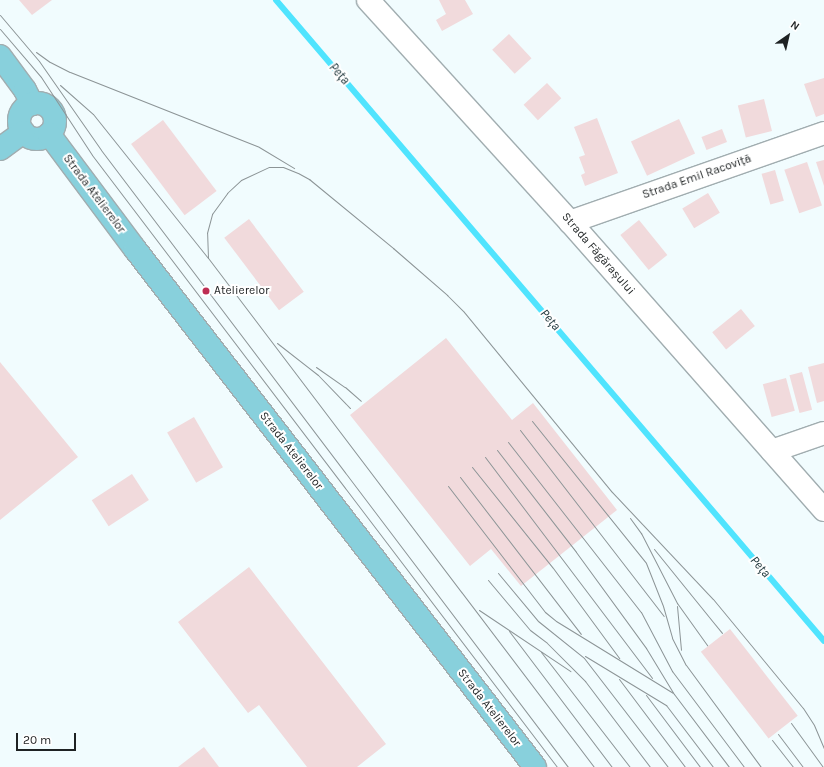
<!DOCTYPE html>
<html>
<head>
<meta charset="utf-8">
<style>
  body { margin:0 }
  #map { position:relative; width:824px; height:767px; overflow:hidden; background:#f1fcfe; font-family:Karla,sans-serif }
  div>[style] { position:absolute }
  .stream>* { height:6px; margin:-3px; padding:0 3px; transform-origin:3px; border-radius:3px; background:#50e4fe }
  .building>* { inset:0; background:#f1dadc; transform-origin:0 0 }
  .roads { filter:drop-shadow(1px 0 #a1adb0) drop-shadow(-1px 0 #a1adb0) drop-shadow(0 1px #a1adb0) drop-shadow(0 -1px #a1adb0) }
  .minor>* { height:22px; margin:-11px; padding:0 11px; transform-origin:11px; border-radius:11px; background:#fff }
  .major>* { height:22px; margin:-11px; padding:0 11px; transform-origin:11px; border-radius:11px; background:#88d0dc }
  .major>.ring { margin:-11px; padding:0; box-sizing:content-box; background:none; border:22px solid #88d0dc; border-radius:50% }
  .tram>* { height:1px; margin:-0.5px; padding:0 0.5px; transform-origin:0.5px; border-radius:0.5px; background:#8c9496 }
  .dots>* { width:11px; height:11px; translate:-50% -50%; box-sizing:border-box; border:2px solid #fff; border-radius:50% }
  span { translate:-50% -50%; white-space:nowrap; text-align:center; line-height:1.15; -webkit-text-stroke:4px #fff; paint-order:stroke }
  .street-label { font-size:12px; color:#1e2223 }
  .poi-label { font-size:12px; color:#1e2223 }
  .left { translate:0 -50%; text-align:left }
  .water-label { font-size:13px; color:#21393e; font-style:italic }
  .north { position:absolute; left:768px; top:16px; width:40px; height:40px; -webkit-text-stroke:3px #fff; paint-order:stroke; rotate:34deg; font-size:11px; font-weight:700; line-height:16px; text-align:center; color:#1e2223 }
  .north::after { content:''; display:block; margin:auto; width:14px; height:18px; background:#1e2223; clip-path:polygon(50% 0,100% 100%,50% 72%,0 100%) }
  .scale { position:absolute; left:16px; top:733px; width:60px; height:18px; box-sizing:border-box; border:2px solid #1e2223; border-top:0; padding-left:5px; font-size:12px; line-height:14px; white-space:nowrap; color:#1e2223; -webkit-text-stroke:3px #fff; paint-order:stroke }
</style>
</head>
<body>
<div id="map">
  <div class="stream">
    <i style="left:276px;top:0;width:843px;rotate:49.47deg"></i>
  </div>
  <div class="building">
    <i style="clip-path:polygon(19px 0,52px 0,32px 15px)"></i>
    <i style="clip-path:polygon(439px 0,465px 0,473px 14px,442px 31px,436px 20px,446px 14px)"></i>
    <i style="left:509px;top:34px;width:33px;height:23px;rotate:47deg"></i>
    <i style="clip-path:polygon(824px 78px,824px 114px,816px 117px,804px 84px)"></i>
    <i style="left:547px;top:83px;width:21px;height:32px;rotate:47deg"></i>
    <i style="left:764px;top:99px;width:33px;height:27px;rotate:76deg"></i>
    <i style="clip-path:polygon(597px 118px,618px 173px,585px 186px,581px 175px,585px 173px,579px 157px,585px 155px,574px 127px)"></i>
    <i style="left:679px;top:119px;width:38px;height:53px;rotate:65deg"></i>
    <i style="left:163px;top:120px;width:89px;height:40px;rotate:53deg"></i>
    <i style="left:722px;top:129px;width:14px;height:22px;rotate:69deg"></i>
    <i style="clip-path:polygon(824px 160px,824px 186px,816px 162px)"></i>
    <i style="left:807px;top:162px;width:46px;height:24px;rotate:71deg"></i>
    <i style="left:775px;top:170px;width:32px;height:14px;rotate:74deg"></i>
    <i style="left:708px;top:193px;width:23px;height:30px;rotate:59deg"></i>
    <i style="left:249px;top:219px;width:91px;height:31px;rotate:53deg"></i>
    <i style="left:639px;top:220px;width:45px;height:24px;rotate:51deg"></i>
    <i style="left:741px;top:309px;width:22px;height:37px;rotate:51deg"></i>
    <i style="clip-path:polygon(446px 338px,512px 420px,533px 403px,617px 510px,521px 586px,491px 549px,470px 566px,350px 415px)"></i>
    <i style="clip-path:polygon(0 362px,78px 457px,0 520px)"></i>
    <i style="clip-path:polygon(824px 363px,824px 401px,817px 403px,808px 367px)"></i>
    <i style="left:802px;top:372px;width:39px;height:13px;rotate:75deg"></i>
    <i style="left:786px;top:378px;width:34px;height:24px;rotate:75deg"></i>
    <i style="left:194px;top:417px;width:58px;height:31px;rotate:60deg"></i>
    <i style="left:132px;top:474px;width:31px;height:48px;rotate:57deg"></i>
    <i style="clip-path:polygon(249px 567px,386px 744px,357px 767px,307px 767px,259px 705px,248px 713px,178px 622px)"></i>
    <i style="left:730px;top:629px;width:110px;height:37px;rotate:52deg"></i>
    <i style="clip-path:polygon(204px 747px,219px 767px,178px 767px)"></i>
  </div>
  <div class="roads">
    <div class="minor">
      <i style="left:368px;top:0;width:300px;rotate:47.7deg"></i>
      <i style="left:570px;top:222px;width:384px;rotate:48.6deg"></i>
      <i style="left:570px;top:222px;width:269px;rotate:-19.3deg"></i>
      <i style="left:772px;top:451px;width:55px;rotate:-19.1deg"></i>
    </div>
    <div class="major">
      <i style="left:0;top:56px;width:42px;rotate:53.7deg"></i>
      <i style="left:25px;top:90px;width:16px;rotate:63deg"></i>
      <i class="ring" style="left:19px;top:103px;width:14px;height:14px"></i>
      <i style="left:49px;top:134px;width:144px;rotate:53.2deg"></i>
      <i style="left:135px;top:249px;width:654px;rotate:52.32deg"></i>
      <i style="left:0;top:149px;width:29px;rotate:-36deg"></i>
    </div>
  </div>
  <div class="tram">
    <i style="left:0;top:15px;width:60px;rotate:49.7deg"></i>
    <i style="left:39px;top:61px;width:108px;rotate:55.1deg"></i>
    <i style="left:101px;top:150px;width:774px;rotate:52.88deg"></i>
    <i style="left:0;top:29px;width:63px;rotate:49.5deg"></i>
    <i style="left:41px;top:77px;width:93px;rotate:56.8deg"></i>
    <i style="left:92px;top:155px;width:769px;rotate:52.77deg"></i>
    <i style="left:36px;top:52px;width:17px;rotate:36deg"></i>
    <i style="left:50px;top:62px;width:22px;rotate:27deg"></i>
    <i style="left:70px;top:72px;width:203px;rotate:21.6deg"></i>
    <i style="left:259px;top:147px;width:41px;rotate:31deg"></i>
    <i style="left:60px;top:85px;width:44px;rotate:41.3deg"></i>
    <i style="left:93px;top:114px;width:184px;rotate:51.4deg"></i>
    <i style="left:277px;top:343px;width:52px;rotate:38deg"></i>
    <i style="left:318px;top:375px;width:46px;rotate:45.9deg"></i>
    <i style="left:316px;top:367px;width:35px;rotate:35deg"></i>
    <i style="left:345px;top:387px;width:21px;rotate:41deg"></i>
    <i style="left:532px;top:421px;width:182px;rotate:51.2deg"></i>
    <i style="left:646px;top:563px;width:46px;rotate:68.4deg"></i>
    <i style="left:663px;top:606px;width:33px;rotate:74deg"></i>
    <i style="left:672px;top:638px;width:30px;rotate:63deg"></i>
    <i style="left:686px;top:665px;width:127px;rotate:53.7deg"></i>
    <i style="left:520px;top:430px;width:235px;rotate:52.3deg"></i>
    <i style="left:508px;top:442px;width:216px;rotate:52deg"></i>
    <i style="left:641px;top:612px;width:67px;rotate:62.3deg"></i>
    <i style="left:672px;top:671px;width:120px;rotate:53.1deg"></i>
    <i style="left:497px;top:450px;width:129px;rotate:52.2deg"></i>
    <i style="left:576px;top:552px;width:119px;rotate:53.9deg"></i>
    <i style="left:646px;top:648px;width:54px;rotate:58.7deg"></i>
    <i style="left:674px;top:694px;width:91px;rotate:53deg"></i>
    <i style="left:485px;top:457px;width:277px;rotate:52.9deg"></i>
    <i style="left:472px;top:467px;width:129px;rotate:51.3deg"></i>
    <i style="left:553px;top:568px;width:112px;rotate:53.7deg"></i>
    <i style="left:460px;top:477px;width:198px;rotate:52.4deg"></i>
    <i style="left:448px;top:486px;width:159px;rotate:52.4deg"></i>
    <i style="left:545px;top:612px;width:14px;rotate:39deg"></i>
    <i style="left:556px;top:621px;width:137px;rotate:31.6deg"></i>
    <i style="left:630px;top:518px;width:19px;rotate:54deg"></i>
    <i style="left:641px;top:533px;width:79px;rotate:62.8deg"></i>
    <i style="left:677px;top:603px;width:52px;rotate:54.5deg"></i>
    <i style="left:654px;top:549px;width:108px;rotate:51deg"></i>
    <i style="left:498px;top:573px;width:62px;rotate:50.2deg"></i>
    <i style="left:538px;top:621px;width:59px;rotate:38.8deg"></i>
    <i style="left:584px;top:658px;width:138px;rotate:52.4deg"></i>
    <i style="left:488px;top:580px;width:65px;rotate:50deg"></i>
    <i style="left:530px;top:630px;width:21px;rotate:37deg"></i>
    <i style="left:547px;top:643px;width:54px;rotate:45deg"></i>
    <i style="left:585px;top:681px;width:108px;rotate:52.9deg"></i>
    <i style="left:677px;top:606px;width:44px;rotate:84.8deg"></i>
    <i style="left:479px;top:610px;width:110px;rotate:33.8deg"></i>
    <i style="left:509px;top:631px;width:171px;rotate:52.9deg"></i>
    <i style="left:541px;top:652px;width:145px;rotate:52.3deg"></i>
    <i style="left:585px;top:656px;width:95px;rotate:31.2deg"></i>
    <i style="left:666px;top:705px;width:78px;rotate:52.8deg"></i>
    <i style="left:619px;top:679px;width:110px;rotate:53.1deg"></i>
    <i style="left:646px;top:695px;width:90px;rotate:53.1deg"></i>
    <i style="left:791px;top:723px;width:54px;rotate:54deg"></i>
    <i style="left:778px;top:734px;width:41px;rotate:52.9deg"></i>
    <i style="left:772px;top:740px;width:34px;rotate:52deg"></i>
    <i style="left:594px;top:767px;width:639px;rotate:-127.17deg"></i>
    <i style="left:208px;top:258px;width:25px;rotate:-92deg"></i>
    <i style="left:207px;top:233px;width:20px;rotate:-75deg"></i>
    <i style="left:212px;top:214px;width:26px;rotate:-54deg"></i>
    <i style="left:227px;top:193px;width:19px;rotate:-43deg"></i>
    <i style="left:241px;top:180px;width:31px;rotate:-25deg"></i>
    <i style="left:269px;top:167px;width:14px"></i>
    <i style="left:283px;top:167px;width:16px;rotate:22deg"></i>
    <i style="left:298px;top:173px;width:13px;rotate:29deg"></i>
    <i style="left:309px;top:179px;width:109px;rotate:39.4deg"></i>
    <i style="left:393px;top:248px;width:72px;rotate:41deg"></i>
    <i style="left:447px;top:295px;width:24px;rotate:45deg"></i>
    <i style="left:464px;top:312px;width:233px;rotate:50.6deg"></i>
    <i style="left:612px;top:492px;width:147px;rotate:46.7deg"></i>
    <i style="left:713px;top:599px;width:141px;rotate:50.5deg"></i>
    <i style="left:803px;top:708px;width:20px;rotate:57deg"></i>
    <i style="left:814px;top:725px;width:25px;rotate:67deg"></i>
  </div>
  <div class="dots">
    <i style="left:206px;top:291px;background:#bd2d53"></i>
  </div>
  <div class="street-label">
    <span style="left:697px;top:177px;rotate:-19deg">Strada Emil Racoviță</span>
    <span style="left:94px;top:194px;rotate:53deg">Strada Atelierelor</span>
    <span style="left:598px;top:254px;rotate:49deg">Strada Făgărașului</span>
    <span style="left:291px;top:451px;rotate:52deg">Strada Atelierelor</span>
    <span style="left:489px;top:708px;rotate:52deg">Strada Atelierelor</span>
  </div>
  <div class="poi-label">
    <span class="left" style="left:214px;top:291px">Atelierelor</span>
  </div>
  <div class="water-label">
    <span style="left:339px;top:74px;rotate:49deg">Peța</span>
    <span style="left:550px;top:320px;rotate:49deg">Peța</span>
    <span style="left:760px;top:567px;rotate:49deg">Peța</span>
  </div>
  <div class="north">N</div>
  <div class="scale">20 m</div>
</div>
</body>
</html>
